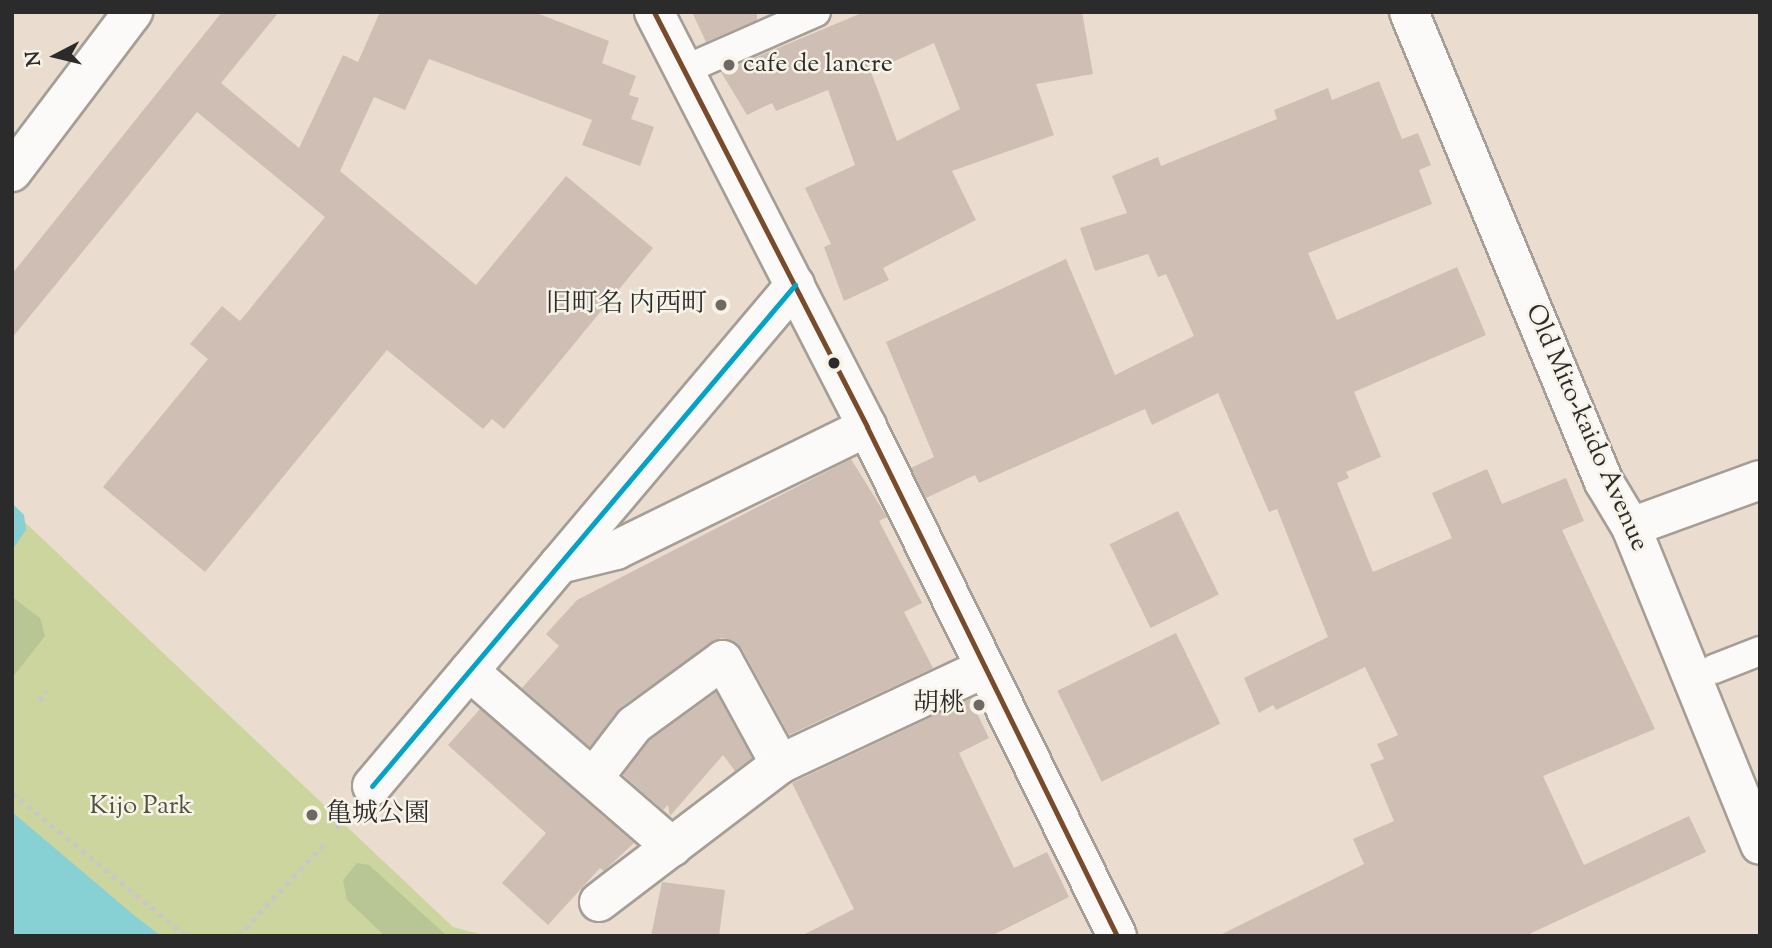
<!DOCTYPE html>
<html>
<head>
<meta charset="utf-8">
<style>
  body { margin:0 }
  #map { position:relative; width:1772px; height:948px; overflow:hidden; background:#eaddcf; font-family:"Sorts Mill Goudy","Noto Serif JP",serif }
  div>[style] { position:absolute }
  .green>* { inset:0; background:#ccd59d }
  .forest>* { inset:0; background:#b8c595 }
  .water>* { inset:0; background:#87d0d3 }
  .building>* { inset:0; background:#cfbeb4; transform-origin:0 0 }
  .path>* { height:4.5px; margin-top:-2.25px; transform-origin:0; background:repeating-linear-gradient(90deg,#cbc7c4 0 5px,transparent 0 10px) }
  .roads { filter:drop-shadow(2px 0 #a59e96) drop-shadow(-2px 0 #a59e96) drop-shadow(0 2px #a59e96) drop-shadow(0 -2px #a59e96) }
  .service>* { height:28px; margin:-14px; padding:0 14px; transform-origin:14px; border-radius:14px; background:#fcfaf8 }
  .minor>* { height:38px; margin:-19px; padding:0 19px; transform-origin:19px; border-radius:19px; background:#fcfaf8 }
  .primary>* { height:38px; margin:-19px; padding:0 19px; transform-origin:19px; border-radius:19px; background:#fcfaf8 }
  .bus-1>* { height:5px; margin:-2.5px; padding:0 2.5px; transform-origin:2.5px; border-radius:2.5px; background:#7a4b2a }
  .bus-2>* { height:5px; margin:-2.5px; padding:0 2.5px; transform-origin:2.5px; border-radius:2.5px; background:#02a3c6 }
  .dots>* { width:19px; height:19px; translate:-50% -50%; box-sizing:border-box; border:4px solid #f7f3e8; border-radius:50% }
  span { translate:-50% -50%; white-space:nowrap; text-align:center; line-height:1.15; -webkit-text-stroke:5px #f7f3e8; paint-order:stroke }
  .poi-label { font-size:26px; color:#2b2b2b }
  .left { translate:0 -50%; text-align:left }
  .right { translate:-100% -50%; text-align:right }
  .street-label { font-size:26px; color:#2b2b2b }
  .park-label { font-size:26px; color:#4d543d }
  .frame { position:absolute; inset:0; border:14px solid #2b2b2b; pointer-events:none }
  .north { position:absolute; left:21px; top:21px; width:70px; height:70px; -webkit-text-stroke:5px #f7f3e8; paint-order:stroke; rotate:263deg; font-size:19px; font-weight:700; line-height:28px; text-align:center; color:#2b2b2b }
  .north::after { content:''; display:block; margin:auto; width:24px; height:32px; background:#2b2b2b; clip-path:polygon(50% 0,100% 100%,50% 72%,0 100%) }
</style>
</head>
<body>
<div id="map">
  <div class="green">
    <i style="clip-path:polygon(12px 510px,453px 927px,487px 936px,12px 936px)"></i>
  </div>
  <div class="forest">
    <i style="clip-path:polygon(12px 597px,40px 618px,45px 636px,12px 678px)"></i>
    <i style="clip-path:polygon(357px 863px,369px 865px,447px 936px,385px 936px,347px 900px,343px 880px)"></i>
  </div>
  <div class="water">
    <i style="clip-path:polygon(12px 503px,24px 515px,26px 530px,12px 550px)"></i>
    <i style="clip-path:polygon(12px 812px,135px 916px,161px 936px,12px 936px)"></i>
  </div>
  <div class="building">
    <i style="clip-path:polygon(222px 12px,279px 12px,221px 83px,299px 148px,343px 55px,358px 62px,380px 12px,534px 12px,609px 41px,602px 63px,636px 76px,629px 95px,639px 98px,631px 119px,654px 127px,640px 166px,582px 145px,592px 120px,429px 59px,405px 110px,374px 97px,340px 171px,476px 285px,566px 176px,653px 248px,504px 429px,492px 419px,483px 429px,387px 350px,205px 572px,103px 487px,208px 359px,190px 344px,222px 306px,240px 321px,325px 217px,197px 112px,12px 338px,12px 274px)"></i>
    <i style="clip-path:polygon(692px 12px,757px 12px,757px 20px,706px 42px)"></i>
    <i style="clip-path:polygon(evenodd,864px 12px,1082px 12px,1093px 74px,1036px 84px,1054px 135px,952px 171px,976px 220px,883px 268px,889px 280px,844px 301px,824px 247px,831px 244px,805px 188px,855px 165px,828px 90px,776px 111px,772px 103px,747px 115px,721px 72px,864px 12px,934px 43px,960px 109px,897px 141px,871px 72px,934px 43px)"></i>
    <i style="clip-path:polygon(1379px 81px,1402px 139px,1418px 133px,1431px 165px,1419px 170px,1432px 204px,1308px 253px,1337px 320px,1457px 267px,1486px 335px,1354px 392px,1381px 457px,1346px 472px,1349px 478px,1337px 483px,1373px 572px,1452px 538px,1432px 493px,1487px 469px,1502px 504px,1566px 478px,1584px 521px,1562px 530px,1655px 729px,1543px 776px,1584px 865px,1689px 816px,1706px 852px,1525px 936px,1218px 936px,1364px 864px,1353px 839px,1394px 821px,1370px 764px,1384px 759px,1377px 744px,1398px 735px,1365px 667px,1276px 710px,1273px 705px,1259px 713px,1244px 678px,1328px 637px,1277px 509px,1269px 512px,1218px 393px,1152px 425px,1145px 409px,979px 483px,975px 475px,926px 498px,911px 468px,934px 457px,886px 342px,1066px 259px,1115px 375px,1194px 336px,1166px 274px,1158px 277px,1148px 254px,1095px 271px,1080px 228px,1127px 213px,1112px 176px,1158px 157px,1161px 166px,1277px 119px,1274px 110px,1328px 88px,1332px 100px)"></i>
    <i style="clip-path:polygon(851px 459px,887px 517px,879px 521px,922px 603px,904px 612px,933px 668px,789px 735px,742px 649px,733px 641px,721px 638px,621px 707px,590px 747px,522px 688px,559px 646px,546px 634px,577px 600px)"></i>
    <i style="left:1178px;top:511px;width:93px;height:76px;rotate:64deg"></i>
    <i style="left:1176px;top:633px;width:101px;height:132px;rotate:64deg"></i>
    <i style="clip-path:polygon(716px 692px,752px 758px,735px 771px,723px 755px,670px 816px,668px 805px,663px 810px,623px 775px,649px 741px)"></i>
    <i style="clip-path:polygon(970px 699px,989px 738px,959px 753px,1014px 868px,1047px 852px,1069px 897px,991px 936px,801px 936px,854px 909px,792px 783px)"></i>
    <i style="clip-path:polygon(480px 709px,634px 843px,604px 871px,600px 868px,548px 925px,502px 883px,546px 833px,448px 745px)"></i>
    <i style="clip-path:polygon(662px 882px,725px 890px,719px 936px,651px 936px)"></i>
  </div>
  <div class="path">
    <i style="left:39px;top:700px;width:12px;rotate:-48deg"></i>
    <i style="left:12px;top:793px;width:226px;rotate:39.3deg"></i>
    <i style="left:337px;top:829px;width:17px;rotate:-73deg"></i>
    <i style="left:238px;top:936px;width:130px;rotate:-46.9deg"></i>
  </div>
  <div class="roads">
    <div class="service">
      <i style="left:684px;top:70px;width:144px;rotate:-23.7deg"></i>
      <i style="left:1714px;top:669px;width:49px;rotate:-21.4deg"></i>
    </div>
    <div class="minor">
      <i style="left:654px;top:12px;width:466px;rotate:62.8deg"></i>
      <i style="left:867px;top:427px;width:567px;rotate:63.84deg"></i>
      <i style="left:1409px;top:12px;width:509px;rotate:67.47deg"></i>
      <i style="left:1604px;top:482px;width:52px;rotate:59deg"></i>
      <i style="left:1631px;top:527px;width:343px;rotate:67.9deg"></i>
      <i style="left:1631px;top:527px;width:137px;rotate:-20deg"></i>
      <i style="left:559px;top:564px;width:59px;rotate:-13.8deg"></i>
      <i style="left:616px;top:550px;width:280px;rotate:-26.1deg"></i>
      <i style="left:469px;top:671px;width:269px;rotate:40.9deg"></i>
      <i style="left:594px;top:777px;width:66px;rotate:-52.4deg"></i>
      <i style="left:634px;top:725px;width:110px;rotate:-36.1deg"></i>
      <i style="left:723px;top:660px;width:119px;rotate:61.3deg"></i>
      <i style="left:372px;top:786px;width:656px;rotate:-49.83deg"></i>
      <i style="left:599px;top:902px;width:228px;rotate:-37.3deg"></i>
      <i style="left:780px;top:764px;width:226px;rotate:-25.1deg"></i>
    </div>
    <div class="primary">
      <i style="left:12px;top:172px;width:201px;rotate:-52.9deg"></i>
    </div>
  </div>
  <div class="bus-1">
    <i style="left:654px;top:12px;width:466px;rotate:62.8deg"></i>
    <i style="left:867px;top:427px;width:567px;rotate:63.84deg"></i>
  </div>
  <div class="bus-2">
    <i style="left:372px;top:786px;width:656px;rotate:-49.83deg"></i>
  </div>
  <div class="dots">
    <i style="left:729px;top:65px;background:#6e6964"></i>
    <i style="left:721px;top:305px;background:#6e6964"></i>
    <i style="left:834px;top:363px;background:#2b2b2b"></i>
    <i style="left:979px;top:705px;background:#6e6964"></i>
    <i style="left:312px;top:815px;background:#6e6964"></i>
  </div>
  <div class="poi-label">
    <span class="left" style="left:743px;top:65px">cafe de lancre</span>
    <span class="right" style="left:707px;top:305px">旧町名 内西町</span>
    <span class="right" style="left:965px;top:705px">胡桃</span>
    <span class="left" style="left:326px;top:815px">亀城公園</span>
  </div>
  <div class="street-label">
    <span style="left:1586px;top:428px;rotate:66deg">Old Mito-kaido Avenue</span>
  </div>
  <div class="park-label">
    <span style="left:141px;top:807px">Kijo Park</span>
  </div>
  <div class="frame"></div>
  <div class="north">N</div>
</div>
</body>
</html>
